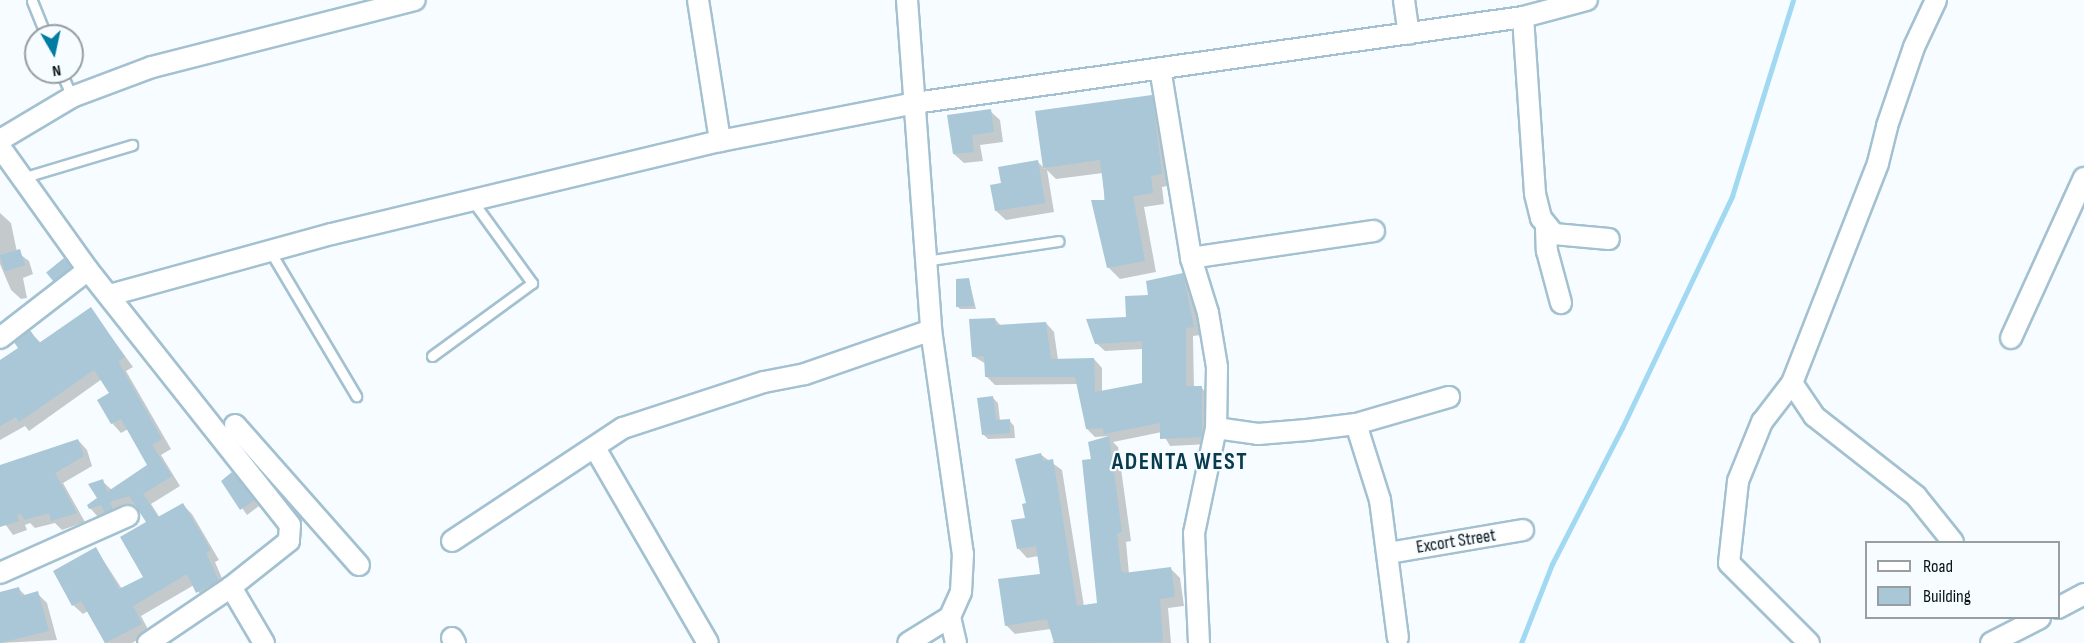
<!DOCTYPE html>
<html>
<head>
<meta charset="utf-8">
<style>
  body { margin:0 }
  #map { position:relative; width:2084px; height:643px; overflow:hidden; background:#f6fcff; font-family:"Sofia Sans Condensed",sans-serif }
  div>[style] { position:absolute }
  .shadow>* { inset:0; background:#0003 }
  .stream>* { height:5px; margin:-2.5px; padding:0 2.5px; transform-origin:2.5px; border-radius:2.5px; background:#a1d8f2 }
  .building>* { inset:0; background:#a9c7d6; transform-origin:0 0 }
  .roads { filter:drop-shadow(2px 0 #a3c1d0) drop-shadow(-2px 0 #a3c1d0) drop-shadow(0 2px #a3c1d0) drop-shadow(0 -2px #a3c1d0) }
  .service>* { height:9px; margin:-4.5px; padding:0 4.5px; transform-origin:4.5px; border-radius:4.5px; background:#fff }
  .minor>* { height:20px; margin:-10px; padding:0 10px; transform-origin:10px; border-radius:10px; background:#fff }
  span { translate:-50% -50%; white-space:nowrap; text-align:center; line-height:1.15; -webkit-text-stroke:4.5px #f6fcff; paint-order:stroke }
  .street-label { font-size:18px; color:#091419 }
  .district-label { font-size:24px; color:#083b4e; font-weight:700; letter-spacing:1.5px }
  .legend { position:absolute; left:1865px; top:541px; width:195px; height:78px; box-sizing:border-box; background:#f6fcff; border:2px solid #979fa3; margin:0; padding:8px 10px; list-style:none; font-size:18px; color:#091419 }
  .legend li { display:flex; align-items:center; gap:12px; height:30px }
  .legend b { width:30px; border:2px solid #979fa3 }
  .north { position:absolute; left:24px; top:24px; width:60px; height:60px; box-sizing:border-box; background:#f6fcff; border:2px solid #979fa3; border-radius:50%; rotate:171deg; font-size:16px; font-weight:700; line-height:24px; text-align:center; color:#091419 }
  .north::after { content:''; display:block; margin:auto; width:21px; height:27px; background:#007ba2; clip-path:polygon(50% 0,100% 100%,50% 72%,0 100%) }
</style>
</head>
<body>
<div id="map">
  <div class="shadow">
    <i style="clip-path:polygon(1152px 97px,1163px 108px,1173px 185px,1162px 187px,1164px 204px,1144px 207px,1156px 272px,1120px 279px,1108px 267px,1103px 173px,1056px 179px,1047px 170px,1054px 212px,1006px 220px,996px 211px,1003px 184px,1038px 162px,1045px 169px,1037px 113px)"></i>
    <i style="clip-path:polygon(990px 111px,1000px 120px,1003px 142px,980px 145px,983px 161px,964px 163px,954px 154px)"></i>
    <i style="clip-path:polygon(0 213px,11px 223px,17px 252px,29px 261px,33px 274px,23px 278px,27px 298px,21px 299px,11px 290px,0 264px)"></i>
    <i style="clip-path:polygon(64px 260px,77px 275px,61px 287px,55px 280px)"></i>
    <i style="clip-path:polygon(1183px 275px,1191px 283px,1201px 335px,1193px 336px,1194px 388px,1201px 387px,1209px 396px,1210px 444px,1170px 446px,1162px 432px,1113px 442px,1118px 447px,1131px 541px,1126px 542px,1129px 574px,1171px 569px,1180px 578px,1184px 606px,1168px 608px,1171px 643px,1052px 643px,1055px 641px,1051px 629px,1015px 634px,1006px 625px,1041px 575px,1039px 556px,1027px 558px,1018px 548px,1040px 454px,1062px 470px,1084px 606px,1099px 604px,1090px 443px,1110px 436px,1095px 437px,1087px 429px,1078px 384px,995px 385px,987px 377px,986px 364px,973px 356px,995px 319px,1001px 326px,1046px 323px,1054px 332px,1058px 360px,1094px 359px,1102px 368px,1102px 393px,1144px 385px,1143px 349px,1105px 351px,1096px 343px,1150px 296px)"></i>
    <i style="clip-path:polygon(969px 280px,976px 309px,960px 309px,957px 306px)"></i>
    <i style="clip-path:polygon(91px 309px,133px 367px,126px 371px,171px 449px,161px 455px,180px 486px,151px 504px,160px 518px,183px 505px,192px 514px,219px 560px,215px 562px,227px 590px,206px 602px,194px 585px,141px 616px,150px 633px,132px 643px,105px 643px,88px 611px,83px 614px,73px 605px,96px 549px,122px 589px,145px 577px,148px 523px,137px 505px,99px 518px,90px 508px,99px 499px,102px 481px,112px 490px,149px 465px,128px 429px,121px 433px,112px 423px,111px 394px,102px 379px,29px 431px,25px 426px,0 440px,0 376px,30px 332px,41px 343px)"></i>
    <i style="clip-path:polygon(993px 398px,998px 403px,1000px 421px,1009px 420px,1014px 426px,1015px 438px,988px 439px,983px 434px)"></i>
    <i style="clip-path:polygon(78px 440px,87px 450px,92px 466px,63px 483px,85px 522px,62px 530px,55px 523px,35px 528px,30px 523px,25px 525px,27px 530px,13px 535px,0 517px,0 466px)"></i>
    <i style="clip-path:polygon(238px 479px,259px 506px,247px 515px,223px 481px)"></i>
    <i style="clip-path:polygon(19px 589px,26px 596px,37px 593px,47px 603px,57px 640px,0 643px,0 604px)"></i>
  </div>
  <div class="stream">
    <i style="left:1521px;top:643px;width:85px;rotate:-68.6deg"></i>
    <i style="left:1552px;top:564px;width:153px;rotate:-62.8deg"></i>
    <i style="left:1622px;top:428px;width:257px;rotate:-64.6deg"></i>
    <i style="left:1732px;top:196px;width:205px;rotate:-72.7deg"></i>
  </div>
  <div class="building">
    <i style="clip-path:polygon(1152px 95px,1162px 174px,1151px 176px,1153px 193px,1133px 196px,1145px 261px,1107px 268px,1091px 200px,1105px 200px,1100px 160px,1043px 168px,1035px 111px)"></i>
    <i style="clip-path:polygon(991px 109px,994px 132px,972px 135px,974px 152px,953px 154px,947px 115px)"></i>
    <i style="clip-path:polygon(1038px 160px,1045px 203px,995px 211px,990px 185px,1001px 183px,998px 167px)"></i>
    <i style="left:20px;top:249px;width:17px;height:21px;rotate:73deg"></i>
    <i style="left:64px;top:258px;width:13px;height:23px;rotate:51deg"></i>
    <i style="clip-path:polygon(1183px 273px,1194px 327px,1186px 328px,1186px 386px,1202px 386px,1202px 437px,1160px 439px,1160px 423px,1104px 434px,1103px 428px,1086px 429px,1075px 377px,985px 377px,984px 356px,972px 357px,969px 319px,995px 318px,996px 325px,1046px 322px,1051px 359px,1094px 358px,1095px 392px,1142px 383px,1142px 341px,1095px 344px,1086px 319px,1126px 317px,1125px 296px,1148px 295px,1146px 281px)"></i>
    <i style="clip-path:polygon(969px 278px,974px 306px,956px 307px,956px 279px)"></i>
    <i style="clip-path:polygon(91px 307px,125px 357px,118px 361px,162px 439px,152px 445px,172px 476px,143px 494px,158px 517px,183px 503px,211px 550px,206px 553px,219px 581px,196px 593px,187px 574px,133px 606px,142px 624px,105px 643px,81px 601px,72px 606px,53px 571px,96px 547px,119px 589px,143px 577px,120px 537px,146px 522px,129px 496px,110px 502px,113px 510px,105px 513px,101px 505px,89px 509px,87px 505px,97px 498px,88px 484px,103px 479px,107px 492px,147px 465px,121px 419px,111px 424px,97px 400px,109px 393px,94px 370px,19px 422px,16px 417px,0 426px,0 360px,18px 348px,14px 342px,30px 330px,39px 343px)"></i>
    <i style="clip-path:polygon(993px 396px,996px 420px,1010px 419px,1010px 433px,982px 435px,977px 398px)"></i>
    <i style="clip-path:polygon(1109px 436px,1122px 532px,1117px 533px,1121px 570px,1124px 573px,1171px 567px,1175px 597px,1160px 599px,1163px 642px,1054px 643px,1047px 619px,1005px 626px,998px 579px,1040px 574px,1036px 546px,1017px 549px,1011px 520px,1025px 518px,1022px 504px,1026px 503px,1015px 459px,1041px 453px,1043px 461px,1053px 459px,1077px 606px,1097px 603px,1082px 460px,1091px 459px,1088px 442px)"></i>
    <i style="clip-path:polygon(78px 439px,84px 456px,55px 473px,77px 513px,51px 521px,49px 513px,24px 520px,21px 514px,17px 515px,19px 521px,0 527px,0 465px)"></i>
    <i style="clip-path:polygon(232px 472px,255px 500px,240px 510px,221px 481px)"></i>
    <i style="clip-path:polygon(19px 587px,21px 596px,38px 591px,49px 631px,0 643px,0 592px)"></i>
  </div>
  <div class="roads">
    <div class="service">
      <i style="left:32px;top:1px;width:38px;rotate:68deg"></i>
      <i style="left:61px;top:72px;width:27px;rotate:66deg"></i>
      <i style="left:25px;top:177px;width:112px;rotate:-16.7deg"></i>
      <i style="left:270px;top:251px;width:169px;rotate:59.3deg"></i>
      <i style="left:925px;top:261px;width:135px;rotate:-8.5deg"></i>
      <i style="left:432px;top:356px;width:124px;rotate:-36.1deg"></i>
      <i style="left:532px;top:283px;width:99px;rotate:-125.9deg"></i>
    </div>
    <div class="minor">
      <i style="left:698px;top:0;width:143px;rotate:81.1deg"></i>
      <i style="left:907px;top:0;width:331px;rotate:85.8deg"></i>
      <i style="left:931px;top:330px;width:226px;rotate:81.9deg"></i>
      <i style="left:963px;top:554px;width:38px;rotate:93deg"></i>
      <i style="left:961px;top:592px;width:27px;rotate:114deg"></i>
      <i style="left:950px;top:617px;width:49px;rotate:148.2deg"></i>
      <i style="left:1404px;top:0;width:34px;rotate:82deg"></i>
      <i style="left:1523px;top:17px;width:177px;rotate:86.1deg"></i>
      <i style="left:1535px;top:194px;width:25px;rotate:76deg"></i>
      <i style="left:1541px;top:218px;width:21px;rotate:51deg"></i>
      <i style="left:1554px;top:234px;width:55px;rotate:5.2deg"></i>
      <i style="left:1160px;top:68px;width:193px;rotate:80.7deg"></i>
      <i style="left:1191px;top:258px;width:58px;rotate:72.8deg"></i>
      <i style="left:1208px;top:313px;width:55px;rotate:80.5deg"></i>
      <i style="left:1217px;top:367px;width:61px;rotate:90.9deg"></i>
      <i style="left:1216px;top:428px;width:107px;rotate:101.8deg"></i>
      <i style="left:1194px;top:533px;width:110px;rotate:87.4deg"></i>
      <i style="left:0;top:140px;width:84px;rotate:-30.8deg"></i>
      <i style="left:72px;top:97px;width:85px;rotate:-20.6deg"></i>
      <i style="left:152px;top:67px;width:271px;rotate:-14.3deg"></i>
      <i style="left:0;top:147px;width:151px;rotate:54.4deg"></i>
      <i style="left:88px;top:270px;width:325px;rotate:51.6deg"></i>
      <i style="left:290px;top:525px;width:16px;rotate:94deg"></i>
      <i style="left:289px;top:541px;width:74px;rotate:141.6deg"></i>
      <i style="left:231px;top:587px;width:100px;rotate:146deg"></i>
      <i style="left:1546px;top:228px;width:23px;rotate:88deg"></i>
      <i style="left:1547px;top:251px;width:54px;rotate:74.9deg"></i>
      <i style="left:1191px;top:258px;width:185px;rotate:-8.4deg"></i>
      <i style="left:110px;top:295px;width:230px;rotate:-15.4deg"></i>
      <i style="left:332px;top:234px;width:399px;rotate:-13.5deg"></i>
      <i style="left:720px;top:141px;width:199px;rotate:-11deg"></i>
      <i style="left:915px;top:103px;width:614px;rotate:-8.05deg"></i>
      <i style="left:1523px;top:17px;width:66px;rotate:-14.9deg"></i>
      <i style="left:0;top:338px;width:111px;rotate:-37.7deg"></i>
      <i style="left:2011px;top:338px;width:176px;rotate:-65.5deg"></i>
      <i style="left:1792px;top:383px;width:40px;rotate:56deg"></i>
      <i style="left:1814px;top:416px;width:130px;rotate:38.1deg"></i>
      <i style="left:1916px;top:496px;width:59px;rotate:51.2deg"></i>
      <i style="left:1356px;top:424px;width:80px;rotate:72.5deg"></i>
      <i style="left:1380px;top:500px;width:139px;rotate:82.6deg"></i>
      <i style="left:235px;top:425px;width:187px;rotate:48.5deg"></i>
      <i style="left:1216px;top:428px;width:42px;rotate:8.1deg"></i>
      <i style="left:1258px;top:434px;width:49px;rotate:-4.7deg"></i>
      <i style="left:1307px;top:430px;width:49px;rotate:-7deg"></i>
      <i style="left:1356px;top:424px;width:97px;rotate:-16.2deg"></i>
      <i style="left:595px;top:448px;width:225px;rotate:59.9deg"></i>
      <i style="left:452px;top:541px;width:205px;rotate:-33.5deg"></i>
      <i style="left:623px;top:428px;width:148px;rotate:-18.1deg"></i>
      <i style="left:764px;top:382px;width:42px;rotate:-11deg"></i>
      <i style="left:805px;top:374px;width:133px;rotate:-19.2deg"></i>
      <i style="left:1389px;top:553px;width:136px;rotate:-9.7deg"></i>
      <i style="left:0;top:573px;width:140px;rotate:-24deg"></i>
      <i style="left:231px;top:587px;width:65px;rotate:59.5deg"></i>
      <i style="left:2058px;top:608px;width:30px;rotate:-28deg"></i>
      <i style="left:950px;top:617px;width:27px;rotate:77deg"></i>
      <i style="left:452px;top:638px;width:6px;rotate:59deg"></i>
      <i style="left:1809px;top:643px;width:113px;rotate:-135deg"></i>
      <i style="left:1729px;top:563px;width:82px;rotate:-83.7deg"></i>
      <i style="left:1738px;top:481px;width:64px;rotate:-67.9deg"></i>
      <i style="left:1762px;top:422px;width:49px;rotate:-52.4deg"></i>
      <i style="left:1792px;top:383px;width:236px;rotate:-68.6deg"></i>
      <i style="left:1878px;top:163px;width:38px;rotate:-76deg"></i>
      <i style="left:1887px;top:126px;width:83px;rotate:-71.1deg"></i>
      <i style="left:1914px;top:47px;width:52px;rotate:-64.9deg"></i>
      <i style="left:1991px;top:643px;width:55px;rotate:-27deg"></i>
    </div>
  </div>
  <div class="street-label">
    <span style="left:1456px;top:542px;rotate:-9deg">Excort Street</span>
  </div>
  <div class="district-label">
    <span style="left:1180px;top:462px">ADENTA WEST</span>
  </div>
  <ul class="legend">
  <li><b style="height:8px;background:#fff"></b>Road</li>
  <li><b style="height:16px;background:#a9c7d6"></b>Building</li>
  </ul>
  <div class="north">N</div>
</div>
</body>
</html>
